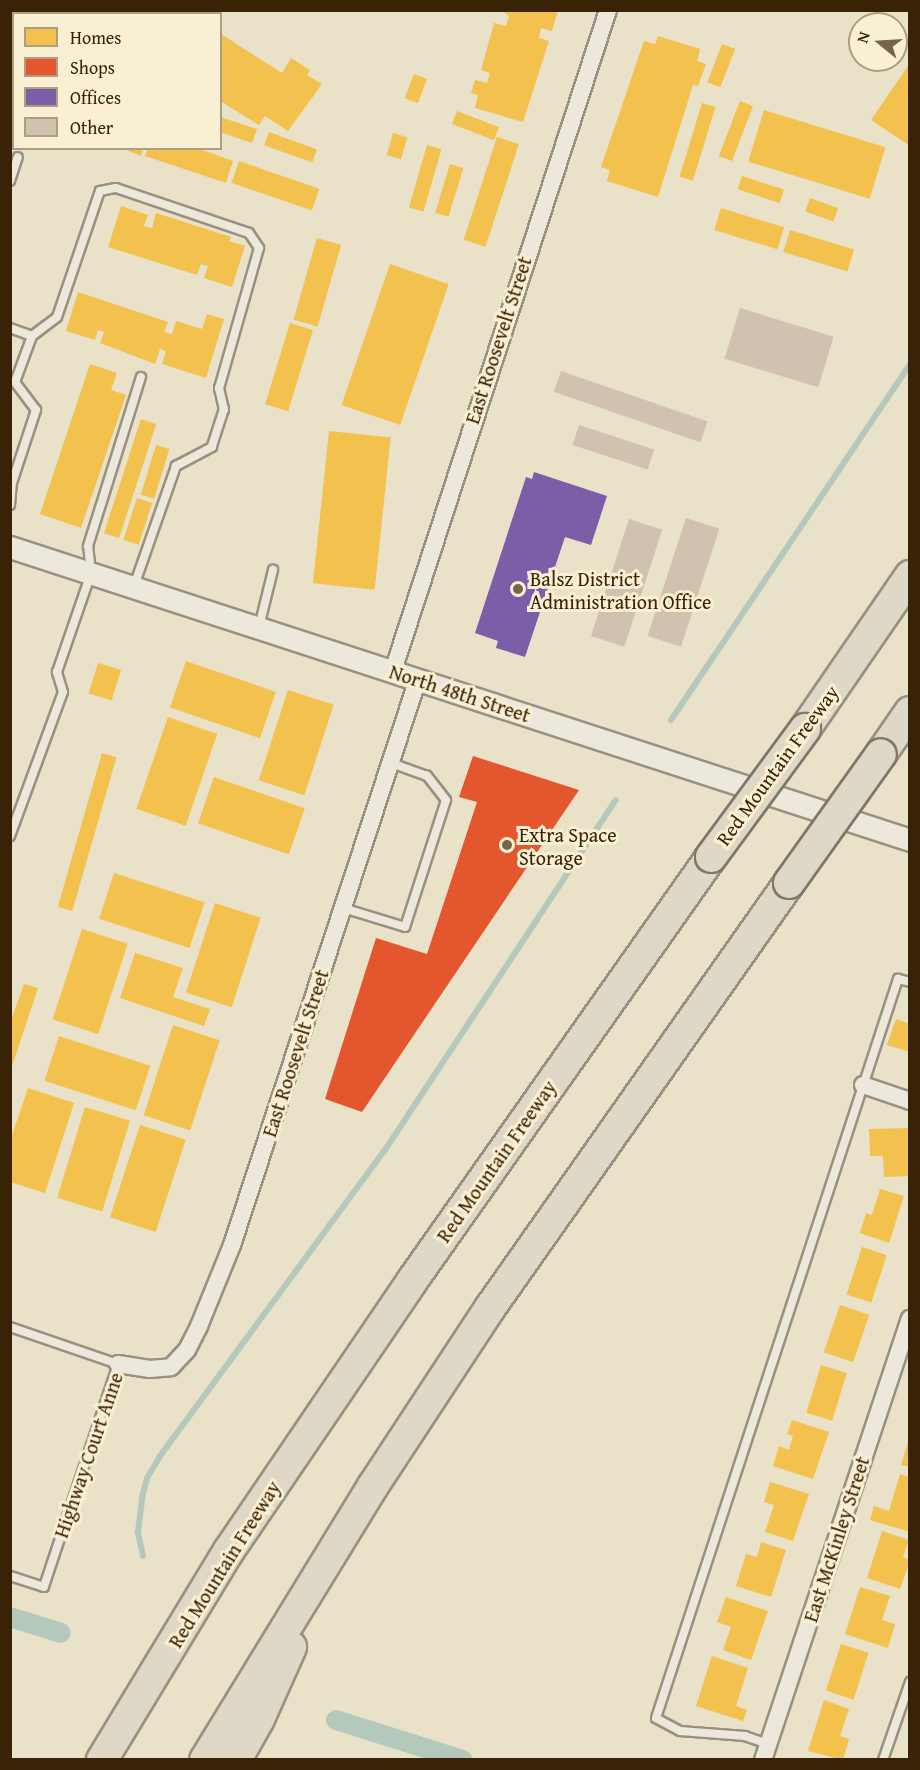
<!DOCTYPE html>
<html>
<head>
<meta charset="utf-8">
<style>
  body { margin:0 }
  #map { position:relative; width:920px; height:1770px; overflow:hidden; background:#e9e1c8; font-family:"Gentium Book Plus",serif }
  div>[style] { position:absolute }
  .homes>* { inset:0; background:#f2c14e; transform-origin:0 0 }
  .shops>* { inset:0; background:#e4572e }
  .offices>* { inset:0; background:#7b5ea7 }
  .stream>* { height:6px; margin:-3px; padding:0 3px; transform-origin:3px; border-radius:3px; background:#b4c9bb }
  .canal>* { height:20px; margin:-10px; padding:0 10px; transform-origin:10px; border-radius:10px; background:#b4c9bb }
  .building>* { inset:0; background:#d1c1af; transform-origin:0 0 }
  .roads { filter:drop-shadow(2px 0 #999180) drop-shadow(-2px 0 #999180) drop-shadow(0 2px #999180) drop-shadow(0 -2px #999180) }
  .service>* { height:8px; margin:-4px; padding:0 4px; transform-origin:4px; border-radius:4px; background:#ece8dc }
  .minor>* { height:16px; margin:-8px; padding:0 8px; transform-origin:8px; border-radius:8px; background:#ece8dc }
  .tertiary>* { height:21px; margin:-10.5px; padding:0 10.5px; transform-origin:10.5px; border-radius:10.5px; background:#ece8dc }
  .motorway>* { height:30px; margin:-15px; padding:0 15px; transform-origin:15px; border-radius:15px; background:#e0d8c6 }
  .bridges { filter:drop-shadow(2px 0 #7f7767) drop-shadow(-2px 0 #7f7767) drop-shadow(0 2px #7f7767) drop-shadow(0 -2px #7f7767) }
  .motorway-bridge>* { height:30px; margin:-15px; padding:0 15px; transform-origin:15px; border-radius:15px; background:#e0d8c6 }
  .dots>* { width:16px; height:16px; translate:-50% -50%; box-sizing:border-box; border:3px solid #f9efd3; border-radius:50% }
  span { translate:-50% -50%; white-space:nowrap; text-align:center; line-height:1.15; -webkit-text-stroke:6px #f9efd3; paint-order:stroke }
  .street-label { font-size:20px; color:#3a2206 }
  .poi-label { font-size:20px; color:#3a2206 }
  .left { translate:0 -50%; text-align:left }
  .frame { position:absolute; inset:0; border:12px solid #3a2206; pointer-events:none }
  .legend { position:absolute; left:12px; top:12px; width:210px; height:138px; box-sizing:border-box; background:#f9efd3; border:2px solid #ad9d81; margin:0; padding:8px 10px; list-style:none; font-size:18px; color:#3a2206 }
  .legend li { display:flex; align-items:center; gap:12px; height:30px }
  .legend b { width:30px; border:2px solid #ad9d81 }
  .north { position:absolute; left:848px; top:12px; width:60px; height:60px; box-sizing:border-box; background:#f9efd3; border:2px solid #ad9d81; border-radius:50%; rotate:288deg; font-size:16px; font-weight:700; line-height:24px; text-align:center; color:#3a2206 }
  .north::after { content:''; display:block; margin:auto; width:21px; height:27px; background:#77654a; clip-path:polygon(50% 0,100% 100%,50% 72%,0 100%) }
</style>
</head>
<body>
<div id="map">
  <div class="homes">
    <i style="clip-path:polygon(22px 10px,48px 10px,21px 14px)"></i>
    <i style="clip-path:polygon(112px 10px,177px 10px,176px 14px)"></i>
    <i style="clip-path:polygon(501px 10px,558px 10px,552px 31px,541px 28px,539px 38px,549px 41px,523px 122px,475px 108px,478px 95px,471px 93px,475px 80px,487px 83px,490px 73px,481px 70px,494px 23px,506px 26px,509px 16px)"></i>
    <i style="clip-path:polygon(221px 34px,282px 73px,291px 58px,310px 70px,307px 75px,322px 84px,288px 131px,265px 116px,259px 125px,220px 101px)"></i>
    <i style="clip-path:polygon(658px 36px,700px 49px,697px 61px,706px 64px,698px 86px,693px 85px,658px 197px,607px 181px,610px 170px,601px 167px,644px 41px,655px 44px)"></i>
    <i style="clip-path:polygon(14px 39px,14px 113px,10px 112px)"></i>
    <i style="left:722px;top:44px;width:14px;height:41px;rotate:21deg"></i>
    <i style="clip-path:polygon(910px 63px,910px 146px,871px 120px)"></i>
    <i style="left:414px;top:74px;width:14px;height:26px;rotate:21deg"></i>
    <i style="left:740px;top:101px;width:14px;height:59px;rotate:21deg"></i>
    <i style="left:702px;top:103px;width:14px;height:77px;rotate:17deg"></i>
    <i style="left:764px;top:110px;width:127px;height:54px;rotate:17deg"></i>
    <i style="left:457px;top:111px;width:45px;height:14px;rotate:21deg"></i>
    <i style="clip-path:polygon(220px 117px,257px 129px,252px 143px,220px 132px)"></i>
    <i style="left:269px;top:132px;width:51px;height:14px;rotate:20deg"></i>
    <i style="left:393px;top:133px;width:15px;height:23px;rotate:16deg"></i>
    <i style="left:497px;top:137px;width:23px;height:108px;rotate:18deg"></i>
    <i style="left:427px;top:145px;width:15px;height:65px;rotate:16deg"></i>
    <i style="clip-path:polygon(121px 148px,143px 148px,141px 156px)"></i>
    <i style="clip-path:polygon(148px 148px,197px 148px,233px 161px,226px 183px,145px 156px)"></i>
    <i style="left:239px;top:161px;width:85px;height:23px;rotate:19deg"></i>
    <i style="left:450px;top:164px;width:14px;height:51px;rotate:17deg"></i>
    <i style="left:742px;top:176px;width:44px;height:14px;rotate:18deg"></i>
    <i style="left:810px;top:198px;width:30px;height:14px;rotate:20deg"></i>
    <i style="clip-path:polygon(121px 206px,148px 215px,144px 226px,152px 228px,156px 213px,231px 237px,229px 241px,245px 246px,232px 287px,204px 278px,208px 266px,201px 264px,197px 275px,108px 247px)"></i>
    <i style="left:721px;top:208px;width:66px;height:23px;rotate:17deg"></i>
    <i style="left:790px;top:230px;width:67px;height:23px;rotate:17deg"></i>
    <i style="left:317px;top:238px;width:25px;height:85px;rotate:16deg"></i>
    <i style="left:390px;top:264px;width:62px;height:149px;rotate:19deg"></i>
    <i style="clip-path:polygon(78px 292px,168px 322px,164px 332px,172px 334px,176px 321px,202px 329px,207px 314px,224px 319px,206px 378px,162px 364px,166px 351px,160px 349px,155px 364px,100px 343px,104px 332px,98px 330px,95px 340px,66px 331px)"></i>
    <i style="left:290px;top:323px;width:24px;height:85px;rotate:17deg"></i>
    <i style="clip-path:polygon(90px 364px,117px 373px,111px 390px,126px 395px,81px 528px,40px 514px)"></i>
    <i style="left:141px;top:419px;width:16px;height:120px;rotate:18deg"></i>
    <i style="left:329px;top:431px;width:62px;height:153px;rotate:6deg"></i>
    <i style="left:156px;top:445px;width:14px;height:52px;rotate:17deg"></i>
    <i style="left:137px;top:498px;width:16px;height:44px;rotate:18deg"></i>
    <i style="left:186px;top:661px;width:95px;height:49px;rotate:19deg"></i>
    <i style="left:98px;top:663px;width:24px;height:32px;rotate:17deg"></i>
    <i style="left:288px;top:690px;width:48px;height:95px;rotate:18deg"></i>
    <i style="left:168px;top:717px;width:52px;height:97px;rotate:19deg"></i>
    <i style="left:102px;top:753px;width:15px;height:160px;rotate:16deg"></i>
    <i style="left:214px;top:777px;width:96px;height:49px;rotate:19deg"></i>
    <i style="left:114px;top:873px;width:95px;height:48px;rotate:18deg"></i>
    <i style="left:215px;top:903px;width:48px;height:94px;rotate:18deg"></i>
    <i style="left:82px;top:929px;width:48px;height:95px;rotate:18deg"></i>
    <i style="clip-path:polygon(135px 953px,183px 968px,173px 997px,210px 1009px,204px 1026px,120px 998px)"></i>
    <i style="clip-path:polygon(24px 984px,38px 988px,11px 1069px,10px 1023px)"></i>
    <i style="clip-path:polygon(896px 1019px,910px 1024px,910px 1052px,887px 1045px)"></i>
    <i style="left:173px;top:1025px;width:49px;height:95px;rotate:18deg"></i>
    <i style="left:59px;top:1036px;width:96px;height:47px;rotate:18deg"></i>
    <i style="clip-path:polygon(28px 1088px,74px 1103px,45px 1193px,10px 1182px,10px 1141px)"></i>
    <i style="left:85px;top:1107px;width:47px;height:95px;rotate:17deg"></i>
    <i style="left:140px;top:1125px;width:48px;height:97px;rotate:18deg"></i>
    <i style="clip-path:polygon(910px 1128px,910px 1176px,884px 1177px,883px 1156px,870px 1156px,869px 1129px)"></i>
    <i style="clip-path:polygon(880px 1189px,904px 1196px,889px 1243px,860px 1233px,866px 1213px,872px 1215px)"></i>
    <i style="left:862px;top:1247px;width:26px;height:50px;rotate:18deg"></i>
    <i style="left:840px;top:1305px;width:31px;height:50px;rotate:19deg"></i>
    <i style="left:821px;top:1365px;width:27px;height:50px;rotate:17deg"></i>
    <i style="clip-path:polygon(792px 1420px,829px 1432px,813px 1479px,773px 1466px,779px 1446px,789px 1450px,793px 1436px,787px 1434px)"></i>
    <i style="clip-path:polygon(909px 1439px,910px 1439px,910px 1467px,901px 1465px)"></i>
    <i style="clip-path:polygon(900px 1474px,910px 1477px,910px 1532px,870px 1520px,874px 1506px,889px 1511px)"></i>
    <i style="clip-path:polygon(770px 1482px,809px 1494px,793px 1541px,765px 1532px,774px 1505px,764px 1502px)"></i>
    <i style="clip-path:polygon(882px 1531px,909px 1540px,903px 1557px,910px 1560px,900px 1589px,867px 1578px)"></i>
    <i style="clip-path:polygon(761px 1542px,786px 1550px,771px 1597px,736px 1586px,746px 1554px,757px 1557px)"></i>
    <i style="clip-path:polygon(860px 1587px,890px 1596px,882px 1620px,895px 1624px,888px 1648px,845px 1634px)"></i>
    <i style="clip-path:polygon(726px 1597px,768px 1611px,751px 1660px,723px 1650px,731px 1627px,717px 1622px)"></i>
    <i style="left:841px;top:1644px;width:29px;height:49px;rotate:18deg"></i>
    <i style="clip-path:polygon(712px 1656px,748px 1668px,736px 1706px,747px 1710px,743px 1721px,696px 1706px)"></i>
    <i style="clip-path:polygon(824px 1700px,849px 1709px,840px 1736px,849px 1739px,843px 1760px,808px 1751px)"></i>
  </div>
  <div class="shops">
    <i style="clip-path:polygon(473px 756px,579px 790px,362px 1112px,325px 1099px,376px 938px,427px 954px,477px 802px,459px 797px)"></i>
  </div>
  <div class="offices">
    <i style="clip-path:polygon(534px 472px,607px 496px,591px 545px,565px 537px,525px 657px,496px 648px,498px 641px,475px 633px,526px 477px,532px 479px)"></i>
  </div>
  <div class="stream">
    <i style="left:671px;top:720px;width:429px;rotate:-56.1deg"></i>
    <i style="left:143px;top:1556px;width:25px;rotate:-102deg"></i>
    <i style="left:138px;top:1532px;width:35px;rotate:-83deg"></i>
    <i style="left:142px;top:1497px;width:20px;rotate:-75deg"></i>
    <i style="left:147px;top:1478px;width:26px;rotate:-59deg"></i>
    <i style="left:160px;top:1456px;width:380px;rotate:-53.7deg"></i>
    <i style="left:385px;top:1150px;width:419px;rotate:-56.6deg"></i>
  </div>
  <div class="canal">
    <i style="left:10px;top:1617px;width:53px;rotate:17.4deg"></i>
    <i style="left:336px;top:1720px;width:133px;rotate:17.5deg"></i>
  </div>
  <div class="building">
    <i style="left:740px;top:308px;width:98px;height:53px;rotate:17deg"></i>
    <i style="left:561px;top:371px;width:155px;height:22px;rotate:19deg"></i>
    <i style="left:579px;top:425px;width:79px;height:21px;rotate:18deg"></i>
    <i style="left:686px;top:518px;width:35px;height:124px;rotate:18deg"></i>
    <i style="left:629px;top:519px;width:35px;height:123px;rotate:18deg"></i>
  </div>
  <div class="roads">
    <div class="service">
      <i style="left:10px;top:181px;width:25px;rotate:-72deg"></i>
      <i style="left:10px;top:328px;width:23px;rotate:20deg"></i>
      <i style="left:10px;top:505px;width:22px;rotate:-85deg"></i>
      <i style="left:12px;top:483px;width:77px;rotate:-71.8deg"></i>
      <i style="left:36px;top:410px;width:35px;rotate:-127deg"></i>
      <i style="left:15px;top:382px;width:49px;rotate:-69.7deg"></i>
      <i style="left:32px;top:336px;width:31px;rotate:-37deg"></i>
      <i style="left:57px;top:317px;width:133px;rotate:-71.2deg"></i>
      <i style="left:100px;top:191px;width:16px;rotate:-11deg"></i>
      <i style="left:116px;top:188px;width:140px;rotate:18.7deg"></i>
      <i style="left:249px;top:233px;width:18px;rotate:56deg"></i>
      <i style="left:259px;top:248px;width:146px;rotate:105.9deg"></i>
      <i style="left:219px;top:388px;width:22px;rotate:77deg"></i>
      <i style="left:224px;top:409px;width:40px;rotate:108deg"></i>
      <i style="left:212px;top:447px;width:41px;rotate:152.2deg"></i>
      <i style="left:176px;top:466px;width:127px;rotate:109.3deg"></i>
      <i style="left:259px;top:627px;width:59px;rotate:-76.2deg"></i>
      <i style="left:10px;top:836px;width:153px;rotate:-69.8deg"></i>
      <i style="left:63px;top:692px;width:21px;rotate:-107deg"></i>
      <i style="left:57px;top:672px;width:105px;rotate:-71deg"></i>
      <i style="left:91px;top:573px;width:27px;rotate:-96deg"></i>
      <i style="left:88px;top:546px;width:177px;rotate:-72.6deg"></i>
      <i style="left:343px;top:908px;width:65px;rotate:17deg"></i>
      <i style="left:405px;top:927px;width:133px;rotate:-72.1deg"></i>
      <i style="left:446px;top:800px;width:31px;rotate:-128deg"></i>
      <i style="left:427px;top:776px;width:38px;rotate:-160deg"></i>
      <i style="left:10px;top:1327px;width:114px;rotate:18.9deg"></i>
      <i style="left:118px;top:1364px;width:235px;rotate:108.4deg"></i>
      <i style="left:44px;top:1587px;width:36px;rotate:-162deg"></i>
      <i style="left:768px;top:1744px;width:24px;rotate:-161deg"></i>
      <i style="left:745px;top:1736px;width:65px;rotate:-175.6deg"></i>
      <i style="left:680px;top:1731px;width:27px;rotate:-152deg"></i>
      <i style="left:656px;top:1718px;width:778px;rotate:-71.87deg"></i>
      <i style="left:898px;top:979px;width:12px;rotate:14deg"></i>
      <i style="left:883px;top:1760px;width:83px;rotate:-70.9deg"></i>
    </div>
    <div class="minor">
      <i style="left:393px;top:671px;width:695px;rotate:-71.98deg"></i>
      <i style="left:863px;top:1085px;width:50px;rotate:18.8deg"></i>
      <i style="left:118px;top:1364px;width:32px;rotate:9deg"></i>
      <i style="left:150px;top:1369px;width:21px;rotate:-5deg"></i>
      <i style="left:171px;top:1367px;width:23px;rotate:-47deg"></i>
      <i style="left:187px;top:1350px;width:27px;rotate:-63deg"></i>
      <i style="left:199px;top:1326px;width:87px;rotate:-67.8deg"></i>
      <i style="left:232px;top:1245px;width:596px;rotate:-71.81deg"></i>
      <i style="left:763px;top:1760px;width:465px;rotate:-71.6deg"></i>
    </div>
    <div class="tertiary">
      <i style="left:10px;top:547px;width:946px;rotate:18.03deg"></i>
    </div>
    <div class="motorway">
      <i style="left:805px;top:729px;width:186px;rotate:-55.5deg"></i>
      <i style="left:881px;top:754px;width:51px;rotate:-55.4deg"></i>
      <i style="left:102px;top:1760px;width:243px;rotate:-58.8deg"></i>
      <i style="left:228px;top:1552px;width:328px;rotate:-55.8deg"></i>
      <i style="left:412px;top:1281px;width:519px;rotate:-54.81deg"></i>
      <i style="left:205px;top:1760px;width:321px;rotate:-58.5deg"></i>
      <i style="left:373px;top:1486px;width:213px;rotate:-56.7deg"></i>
      <i style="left:490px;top:1308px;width:520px;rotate:-54.87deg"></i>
      <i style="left:236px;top:1760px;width:47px;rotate:-60.7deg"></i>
      <i style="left:259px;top:1719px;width:79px;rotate:-66deg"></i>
    </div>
  </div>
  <div class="bridges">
    <div class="motorway-bridge">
      <i style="left:711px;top:857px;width:159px;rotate:-53.7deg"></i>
      <i style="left:789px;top:883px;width:158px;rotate:-54.5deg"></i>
    </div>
  </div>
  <div class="dots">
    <i style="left:518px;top:589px;background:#77654a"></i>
    <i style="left:507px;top:845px;background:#77654a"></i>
  </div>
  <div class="street-label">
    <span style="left:498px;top:340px;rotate:-72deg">East Roosevelt Street</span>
    <span style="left:460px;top:693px;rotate:18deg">North 48th Street</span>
    <span style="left:777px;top:765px;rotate:-54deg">Red Mountain Freeway</span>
    <span style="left:295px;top:1053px;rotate:-72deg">East Roosevelt Street</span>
    <span style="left:496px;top:1161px;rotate:-55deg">Red Mountain Freeway</span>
    <span style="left:88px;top:1455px;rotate:-71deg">Highway Court Anne</span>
    <span style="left:836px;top:1539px;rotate:-72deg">East McKinley Street</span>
    <span style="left:224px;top:1564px;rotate:-58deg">Red Mountain Freeway</span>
  </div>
  <div class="poi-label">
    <span class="left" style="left:530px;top:590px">Balsz District<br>Administration Office</span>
    <span class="left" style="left:519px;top:846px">Extra Space<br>Storage</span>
  </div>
  <div class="frame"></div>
  <ul class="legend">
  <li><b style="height:16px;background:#f2c14e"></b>Homes</li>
  <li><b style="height:16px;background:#e4572e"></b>Shops</li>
  <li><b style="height:16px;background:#7b5ea7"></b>Offices</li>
  <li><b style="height:16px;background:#d1c1af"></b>Other</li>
  </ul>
  <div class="north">N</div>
</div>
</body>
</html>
